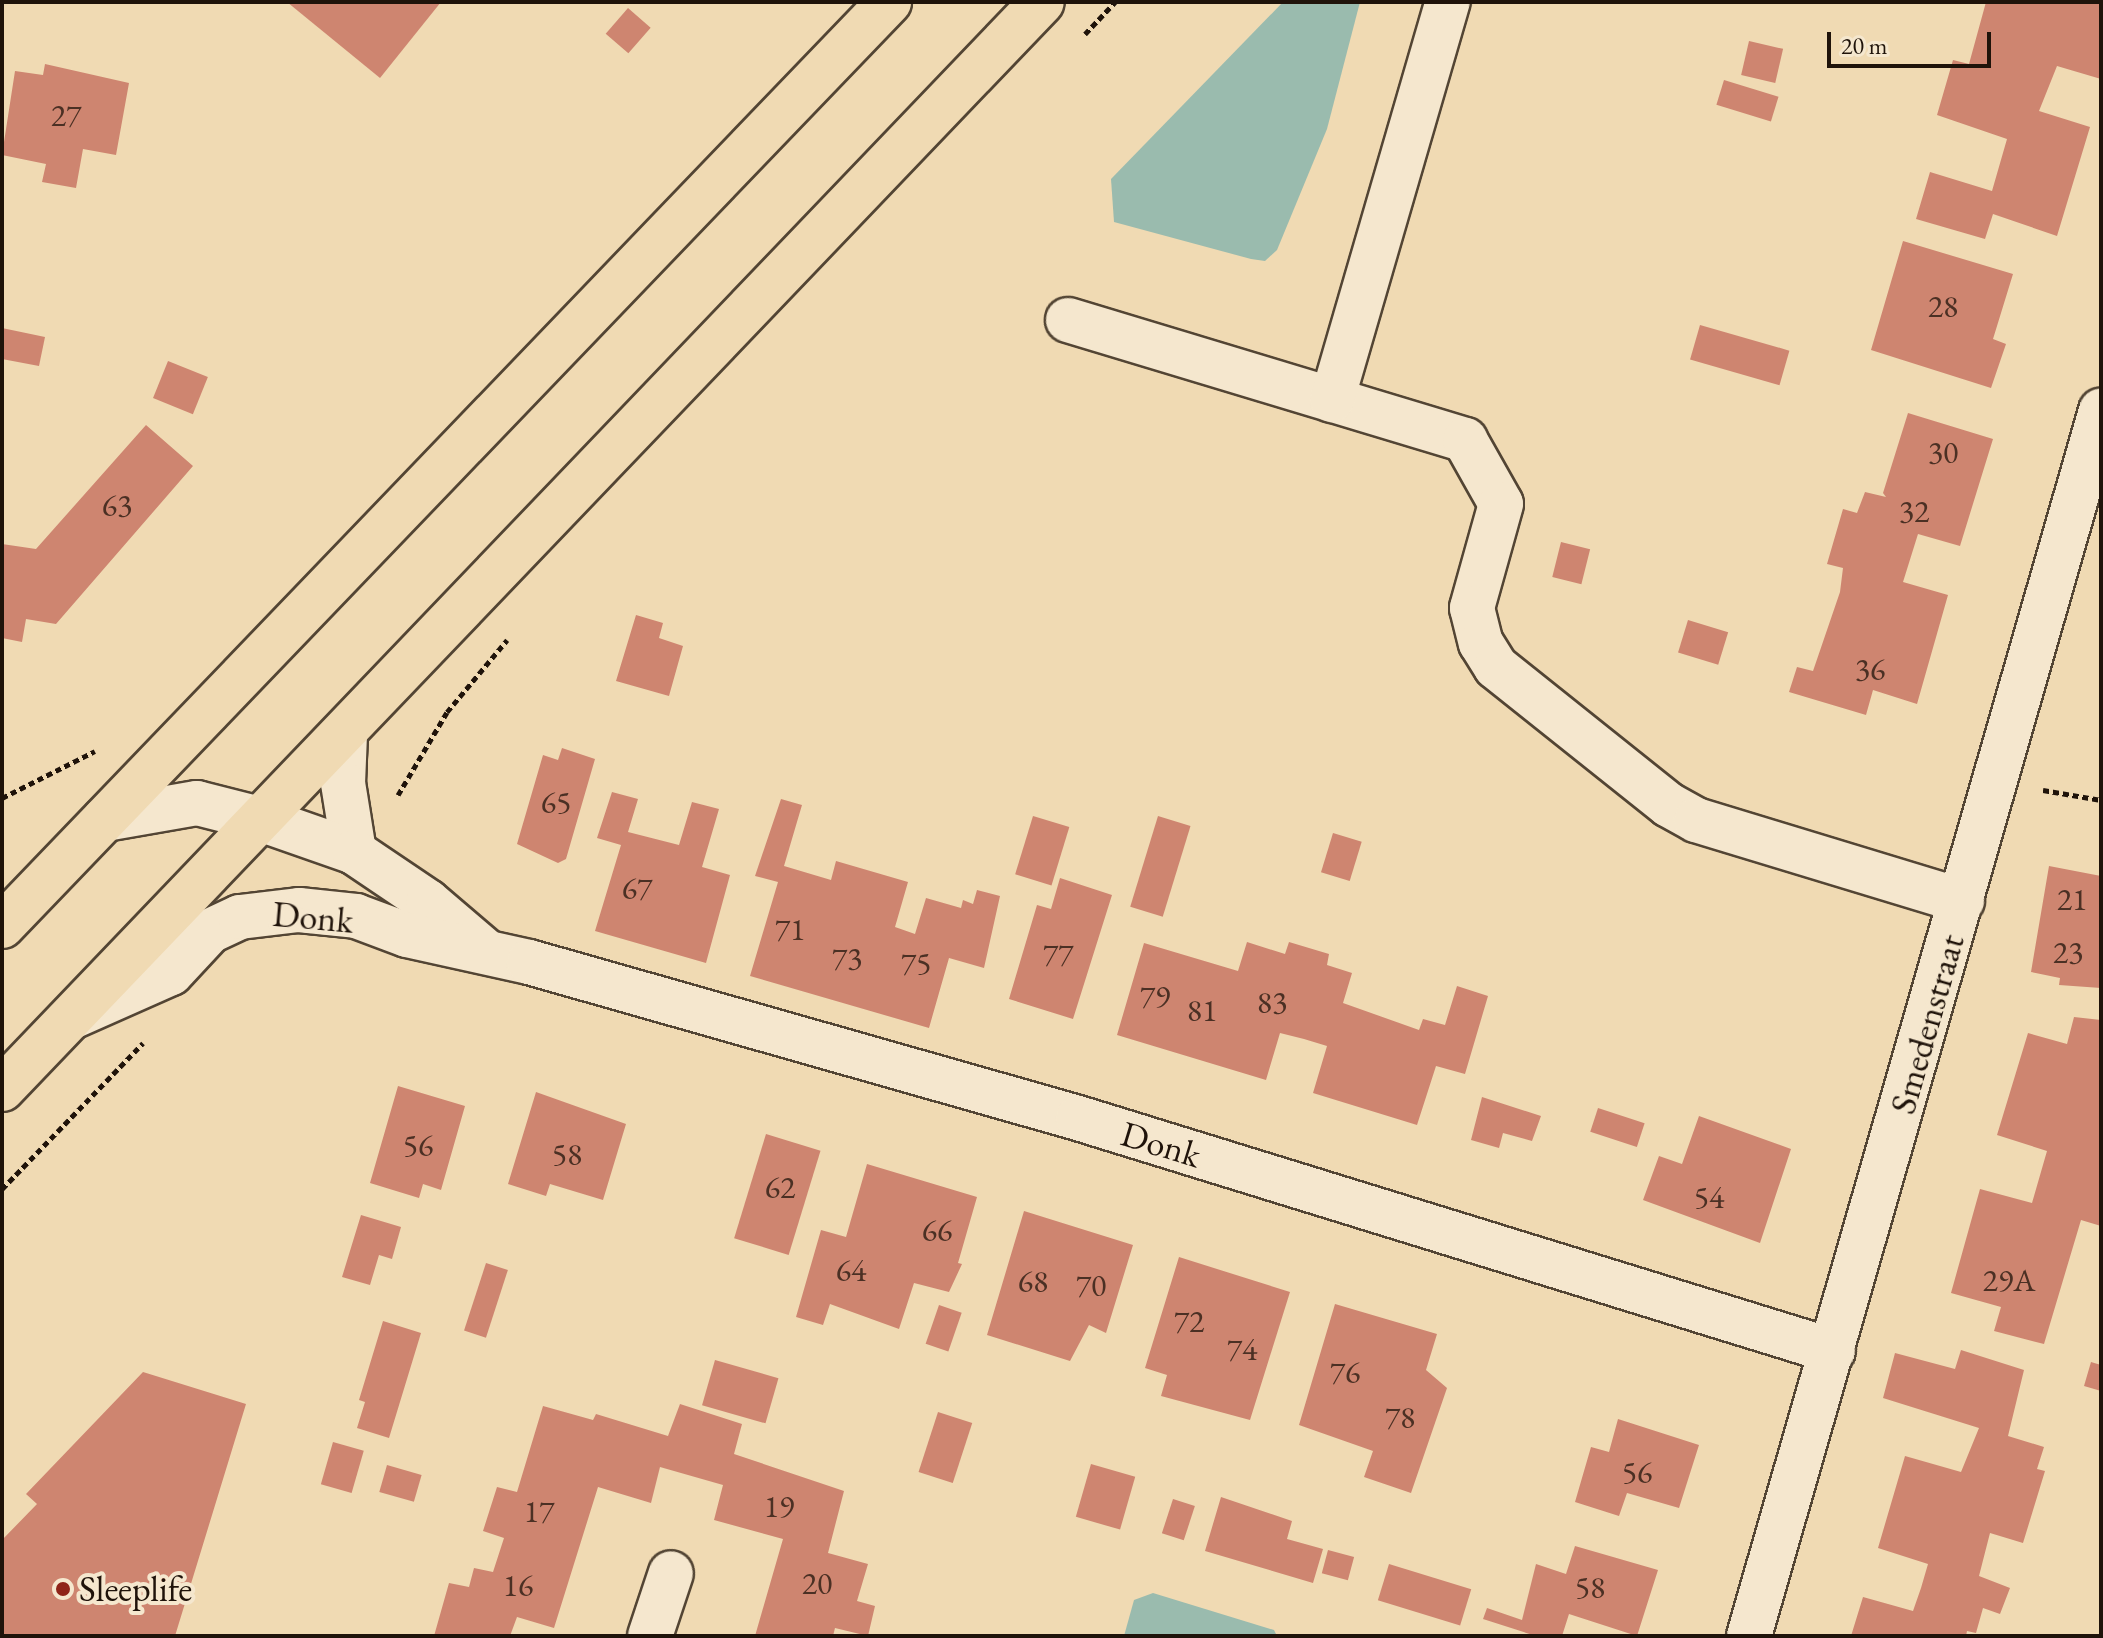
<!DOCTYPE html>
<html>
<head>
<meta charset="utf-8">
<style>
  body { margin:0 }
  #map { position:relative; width:2103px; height:1638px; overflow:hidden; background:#f0dab3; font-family:"EB Garamond",serif }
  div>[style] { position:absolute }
  .water>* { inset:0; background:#9abbae }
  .building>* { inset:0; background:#ce8570; transform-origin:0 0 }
  .path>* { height:5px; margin-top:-2.5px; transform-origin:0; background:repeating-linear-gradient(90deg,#1f130a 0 6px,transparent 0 10px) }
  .roads { filter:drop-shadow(2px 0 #534534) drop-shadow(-2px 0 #534534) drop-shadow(0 2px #534534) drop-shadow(0 -2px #534534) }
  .street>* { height:44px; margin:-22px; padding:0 22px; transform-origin:22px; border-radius:22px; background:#f5e7ce }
  .highway>* { height:44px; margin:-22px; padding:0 22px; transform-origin:22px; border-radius:22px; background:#f0dab3 }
  .dots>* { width:22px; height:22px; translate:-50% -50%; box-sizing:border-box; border:4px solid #f5e7ce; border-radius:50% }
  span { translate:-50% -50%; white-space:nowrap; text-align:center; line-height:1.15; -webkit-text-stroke:8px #f5e7ce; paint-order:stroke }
  .number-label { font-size:32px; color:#4b3024 }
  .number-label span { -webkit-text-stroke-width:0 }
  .street-label { font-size:36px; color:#1f130a }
  .poi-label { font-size:36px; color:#1f130a }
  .left { translate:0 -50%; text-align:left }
  .frame { position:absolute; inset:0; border:4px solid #1f130a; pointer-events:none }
  .scale { position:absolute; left:1827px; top:32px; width:164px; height:36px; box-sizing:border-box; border:4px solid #1f130a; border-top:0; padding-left:10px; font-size:24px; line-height:28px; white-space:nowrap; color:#1f130a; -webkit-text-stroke:6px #f5e7ce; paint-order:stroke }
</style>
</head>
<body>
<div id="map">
  <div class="water">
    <i style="clip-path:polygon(1283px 2px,1360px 2px,1327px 129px,1277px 250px,1265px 261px,1251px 259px,1114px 222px,1111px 179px)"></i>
    <i style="clip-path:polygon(1153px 1593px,1274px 1630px,1277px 1636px,1124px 1636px,1134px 1600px)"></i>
  </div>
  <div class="building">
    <i style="clip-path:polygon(287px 2px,441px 2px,380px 78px)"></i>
    <i style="clip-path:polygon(1986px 2px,2101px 2px,2101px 79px,2057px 66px,2039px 111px,2090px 127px,2057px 236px,1993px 214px,1985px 239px,1916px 219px,1930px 172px,1992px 191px,2007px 139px,1937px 115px,1953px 60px,1969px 64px)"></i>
    <i style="left:628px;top:8px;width:30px;height:34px;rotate:41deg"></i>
    <i style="left:1749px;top:41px;width:35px;height:35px;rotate:13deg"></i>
    <i style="clip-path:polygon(45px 64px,129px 83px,116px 155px,83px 149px,76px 188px,42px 182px,46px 164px,2px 155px,15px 71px,43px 75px)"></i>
    <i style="left:1724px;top:80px;width:57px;height:26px;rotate:17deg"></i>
    <i style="clip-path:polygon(1903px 241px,2013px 274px,1993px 339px,2006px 344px,1991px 388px,1871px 350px)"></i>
    <i style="left:1700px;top:325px;width:93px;height:36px;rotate:16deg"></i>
    <i style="clip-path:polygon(2px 328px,45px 337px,39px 366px,2px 359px)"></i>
    <i style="left:168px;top:361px;width:43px;height:40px;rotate:22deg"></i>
    <i style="clip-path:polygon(1908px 413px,1993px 439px,1960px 546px,1918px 534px,1903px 582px,1948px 595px,1917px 704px,1873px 690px,1866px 715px,1789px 692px,1797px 667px,1813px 671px,1840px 592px,1843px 568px,1827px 564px,1843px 509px,1857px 513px,1865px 492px,1886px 497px,1883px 493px)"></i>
    <i style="clip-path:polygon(146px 425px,193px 466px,56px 624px,26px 619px,22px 642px,2px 638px,2px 544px,36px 549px)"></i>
    <i style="left:1561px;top:542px;width:30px;height:36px;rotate:14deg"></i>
    <i style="clip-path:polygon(636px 615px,663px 623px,659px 638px,683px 646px,669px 696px,616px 681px)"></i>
    <i style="left:1688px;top:620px;width:42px;height:34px;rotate:17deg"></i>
    <i style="clip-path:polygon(562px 748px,595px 759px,566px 859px,558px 863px,517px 844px,543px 755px,558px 760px)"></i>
    <i style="clip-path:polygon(612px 792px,638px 799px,628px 832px,679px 845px,692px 802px,719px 809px,702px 867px,730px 875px,706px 963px,595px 931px,621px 845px,597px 838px)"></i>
    <i style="clip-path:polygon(781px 799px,802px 805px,784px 866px,831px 880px,836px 861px,908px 882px,895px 927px,915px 934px,926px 898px,961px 908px,963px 900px,973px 904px,977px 890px,1000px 896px,984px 968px,949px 958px,929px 1028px,750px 976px,778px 882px,755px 876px)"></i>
    <i style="left:1033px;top:816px;width:38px;height:61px;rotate:17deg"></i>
    <i style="left:1158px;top:816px;width:34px;height:95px;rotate:17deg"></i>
    <i style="left:1333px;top:833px;width:30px;height:41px;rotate:17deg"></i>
    <i style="clip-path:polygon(2049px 866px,2101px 876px,2101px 988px,2059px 985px,2060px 978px,2031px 972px)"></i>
    <i style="clip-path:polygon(1060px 878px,1112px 895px,1073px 1019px,1009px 999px,1037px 905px,1051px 909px)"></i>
    <i style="clip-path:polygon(1247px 942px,1285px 954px,1289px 942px,1329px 954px,1327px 965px,1352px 973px,1343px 1003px,1419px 1030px,1423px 1019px,1445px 1025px,1457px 986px,1488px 996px,1465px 1074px,1436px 1066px,1417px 1125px,1313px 1093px,1327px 1046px,1304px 1039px,1280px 1033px,1266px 1080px,1117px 1035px,1144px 943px,1238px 971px)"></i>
    <i style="clip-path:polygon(2074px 1017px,2101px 1020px,2101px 1226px,2081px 1220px,2044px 1344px,1994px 1331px,2001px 1307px,1951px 1293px,1980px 1189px,2032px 1203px,2047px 1151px,1997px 1135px,2028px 1033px,2067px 1044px)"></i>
    <i style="clip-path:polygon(398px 1086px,465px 1106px,441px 1190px,423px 1184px,419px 1198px,370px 1183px)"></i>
    <i style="clip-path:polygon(536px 1092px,626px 1124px,603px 1200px,550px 1184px,546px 1196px,508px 1184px)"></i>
    <i style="clip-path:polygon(1482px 1097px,1541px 1116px,1532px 1141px,1503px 1133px,1499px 1148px,1471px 1140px)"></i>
    <i style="left:1598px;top:1108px;width:49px;height:25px;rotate:18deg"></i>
    <i style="clip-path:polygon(1699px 1116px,1791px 1149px,1760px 1243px,1643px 1200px,1659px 1156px,1682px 1164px)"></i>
    <i style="left:766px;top:1134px;width:57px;height:109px;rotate:17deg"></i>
    <i style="clip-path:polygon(867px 1164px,977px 1197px,958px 1263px,962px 1264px,949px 1292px,914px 1283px,899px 1329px,830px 1304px,823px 1325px,796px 1317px,821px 1230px,846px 1237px)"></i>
    <i style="clip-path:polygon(1024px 1211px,1133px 1245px,1106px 1333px,1089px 1325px,1070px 1361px,987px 1335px)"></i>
    <i style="clip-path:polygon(361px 1215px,401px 1227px,392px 1259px,379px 1255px,370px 1285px,342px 1277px)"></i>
    <i style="clip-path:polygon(1179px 1257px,1290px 1292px,1250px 1420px,1161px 1396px,1167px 1375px,1145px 1368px)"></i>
    <i style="left:486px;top:1263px;width:23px;height:71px;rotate:18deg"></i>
    <i style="clip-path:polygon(1335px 1304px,1437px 1334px,1426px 1370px,1447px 1388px,1411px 1493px,1364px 1477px,1373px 1451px,1299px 1425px)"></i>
    <i style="left:939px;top:1305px;width:24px;height:41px;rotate:19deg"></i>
    <i style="clip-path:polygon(383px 1321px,421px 1333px,389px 1438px,357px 1428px,365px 1402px,359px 1400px)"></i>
    <i style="clip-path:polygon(1961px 1350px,2024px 1370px,2008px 1436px,2044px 1447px,2037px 1469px,2045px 1471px,2023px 1543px,1990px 1533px,1979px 1576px,2010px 1588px,2000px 1614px,1983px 1608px,1976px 1633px,1967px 1631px,1966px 1636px,1851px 1636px,1863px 1597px,1913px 1611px,1921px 1588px,1928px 1564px,1878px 1548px,1905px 1456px,1961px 1472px,1979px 1428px,1883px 1398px,1895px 1353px,1955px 1369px)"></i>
    <i style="left:715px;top:1360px;width:66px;height:47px;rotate:16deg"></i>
    <i style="clip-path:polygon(2091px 1362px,2101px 1365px,2101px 1391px,2084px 1386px)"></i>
    <i style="clip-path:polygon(143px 1372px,246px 1404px,175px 1636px,2px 1636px,2px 1540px,37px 1504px,26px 1494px)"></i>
    <i style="clip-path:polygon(680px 1404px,742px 1424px,734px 1454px,844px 1491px,828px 1553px,868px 1564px,857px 1601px,875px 1606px,868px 1636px,835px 1628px,833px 1636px,755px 1636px,783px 1539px,714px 1520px,723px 1485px,660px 1467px,651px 1503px,598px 1487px,554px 1628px,517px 1617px,510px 1636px,434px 1636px,449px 1583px,469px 1587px,474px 1568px,493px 1572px,504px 1538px,483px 1531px,497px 1487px,517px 1492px,543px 1406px,593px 1420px,596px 1414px,668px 1436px)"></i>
    <i style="left:938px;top:1412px;width:36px;height:63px;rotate:18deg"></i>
    <i style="clip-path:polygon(1618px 1419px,1699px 1445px,1679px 1508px,1627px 1493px,1619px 1516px,1575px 1502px,1591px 1447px,1609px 1452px)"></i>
    <i style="left:333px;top:1442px;width:32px;height:44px;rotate:16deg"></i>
    <i style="left:1091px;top:1464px;width:46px;height:55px;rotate:16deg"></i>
    <i style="left:387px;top:1465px;width:36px;height:28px;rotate:16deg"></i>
    <i style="clip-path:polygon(1221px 1497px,1292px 1521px,1287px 1539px,1323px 1549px,1313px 1583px,1205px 1551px)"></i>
    <i style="left:1173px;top:1499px;width:23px;height:36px;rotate:18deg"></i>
    <i style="clip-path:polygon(1575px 1546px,1658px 1570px,1637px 1636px,1569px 1614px,1562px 1636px,1536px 1636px,1483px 1619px,1487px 1608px,1522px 1620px,1536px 1564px,1566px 1574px)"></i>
    <i style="left:1328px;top:1550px;width:27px;height:24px;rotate:15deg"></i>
    <i style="left:1389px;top:1564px;width:86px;height:38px;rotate:17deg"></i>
  </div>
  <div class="path">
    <i style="left:1085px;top:34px;width:44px;rotate:-46.8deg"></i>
    <i style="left:2043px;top:790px;width:59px;rotate:9.8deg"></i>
    <i style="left:398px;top:795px;width:96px;rotate:-59.4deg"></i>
    <i style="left:447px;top:712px;width:94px;rotate:-50.2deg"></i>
    <i style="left:2px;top:798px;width:104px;rotate:-26.8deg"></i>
    <i style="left:2px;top:1189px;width:203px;rotate:-46deg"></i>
  </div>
  <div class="roads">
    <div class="street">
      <i style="left:1068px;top:320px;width:415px;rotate:16.8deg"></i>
      <i style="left:1465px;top:440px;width:73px;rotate:60.6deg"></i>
      <i style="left:1501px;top:504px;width:108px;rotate:105.6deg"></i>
      <i style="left:1472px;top:608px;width:36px;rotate:76deg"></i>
      <i style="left:1481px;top:643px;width:28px;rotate:58deg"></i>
      <i style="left:1496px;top:667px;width:221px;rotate:38.6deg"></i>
      <i style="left:1669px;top:805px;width:31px;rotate:29deg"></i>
      <i style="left:1696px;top:820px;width:278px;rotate:16.9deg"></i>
      <i style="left:1332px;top:400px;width:415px;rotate:-73.8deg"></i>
      <i style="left:345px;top:734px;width:49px;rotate:92.3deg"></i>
      <i style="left:343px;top:783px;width:70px;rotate:80.9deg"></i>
      <i style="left:105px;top:819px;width:93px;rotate:-9.9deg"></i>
      <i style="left:197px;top:803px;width:65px;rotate:14.3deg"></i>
      <i style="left:260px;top:819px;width:100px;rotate:19.3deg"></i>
      <i style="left:354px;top:852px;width:89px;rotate:34deg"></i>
      <i style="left:428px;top:902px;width:72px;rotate:40.5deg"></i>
      <i style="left:72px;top:1017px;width:108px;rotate:-24deg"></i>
      <i style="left:171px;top:973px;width:57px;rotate:-47.1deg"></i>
      <i style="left:210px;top:931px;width:33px;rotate:-25deg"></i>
      <i style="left:240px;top:917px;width:59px;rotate:-6.8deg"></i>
      <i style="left:299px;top:910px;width:57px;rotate:6deg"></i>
      <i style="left:356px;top:916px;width:54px;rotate:20.4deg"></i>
      <i style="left:407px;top:935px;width:125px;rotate:12.5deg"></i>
      <i style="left:529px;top:962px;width:571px;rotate:15.86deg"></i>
      <i style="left:1078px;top:1118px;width:790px;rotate:17.15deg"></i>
      <i style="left:650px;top:1636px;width:66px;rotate:-71.6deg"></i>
      <i style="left:1749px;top:1636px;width:1275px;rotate:-73.97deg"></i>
    </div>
    <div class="highway">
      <i style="left:2px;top:926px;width:1281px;rotate:-46.17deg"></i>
      <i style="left:2px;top:1089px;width:1504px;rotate:-46.27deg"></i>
    </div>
  </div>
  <div class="dots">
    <i style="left:63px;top:1589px;background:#8f2418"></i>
  </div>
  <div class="number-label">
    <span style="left:66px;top:115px">27</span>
    <span style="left:1943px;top:306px">28</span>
    <span style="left:1943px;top:452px">30</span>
    <span style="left:117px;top:505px">63</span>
    <span style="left:1914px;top:511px">32</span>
    <span style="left:1870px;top:669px">36</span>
    <span style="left:556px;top:802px">65</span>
    <span style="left:637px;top:888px">67</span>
    <span style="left:2072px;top:899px">21</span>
    <span style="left:790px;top:929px">71</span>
    <span style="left:2068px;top:952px">23</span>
    <span style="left:1058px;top:954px">77</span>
    <span style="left:847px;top:958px">73</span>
    <span style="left:916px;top:963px">75</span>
    <span style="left:1155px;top:996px">79</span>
    <span style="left:1272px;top:1002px">83</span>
    <span style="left:1202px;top:1010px">81</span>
    <span style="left:418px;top:1145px">56</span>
    <span style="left:567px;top:1154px">58</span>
    <span style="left:780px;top:1187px">62</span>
    <span style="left:1709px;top:1197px">54</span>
    <span style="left:937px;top:1230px">66</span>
    <span style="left:851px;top:1270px">64</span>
    <span style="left:2009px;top:1280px">29A</span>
    <span style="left:1033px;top:1281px">68</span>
    <span style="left:1091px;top:1285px">70</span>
    <span style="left:1189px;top:1321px">72</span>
    <span style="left:1242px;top:1349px">74</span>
    <span style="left:1345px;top:1372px">76</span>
    <span style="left:1400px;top:1417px">78</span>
    <span style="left:1637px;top:1472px">56</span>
    <span style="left:779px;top:1506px">19</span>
    <span style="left:539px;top:1511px">17</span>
    <span style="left:817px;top:1583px">20</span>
    <span style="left:518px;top:1585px">16</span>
    <span style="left:1590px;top:1587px">58</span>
  </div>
  <div class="street-label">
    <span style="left:313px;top:917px;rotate:5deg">Donk</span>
    <span style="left:1927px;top:1024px;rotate:-74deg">Smedenstraat</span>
    <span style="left:1161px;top:1144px;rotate:17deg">Donk</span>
  </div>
  <div class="poi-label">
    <span class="left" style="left:79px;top:1589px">Sleeplife</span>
  </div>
  <div class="frame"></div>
  <div class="scale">20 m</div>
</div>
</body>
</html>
